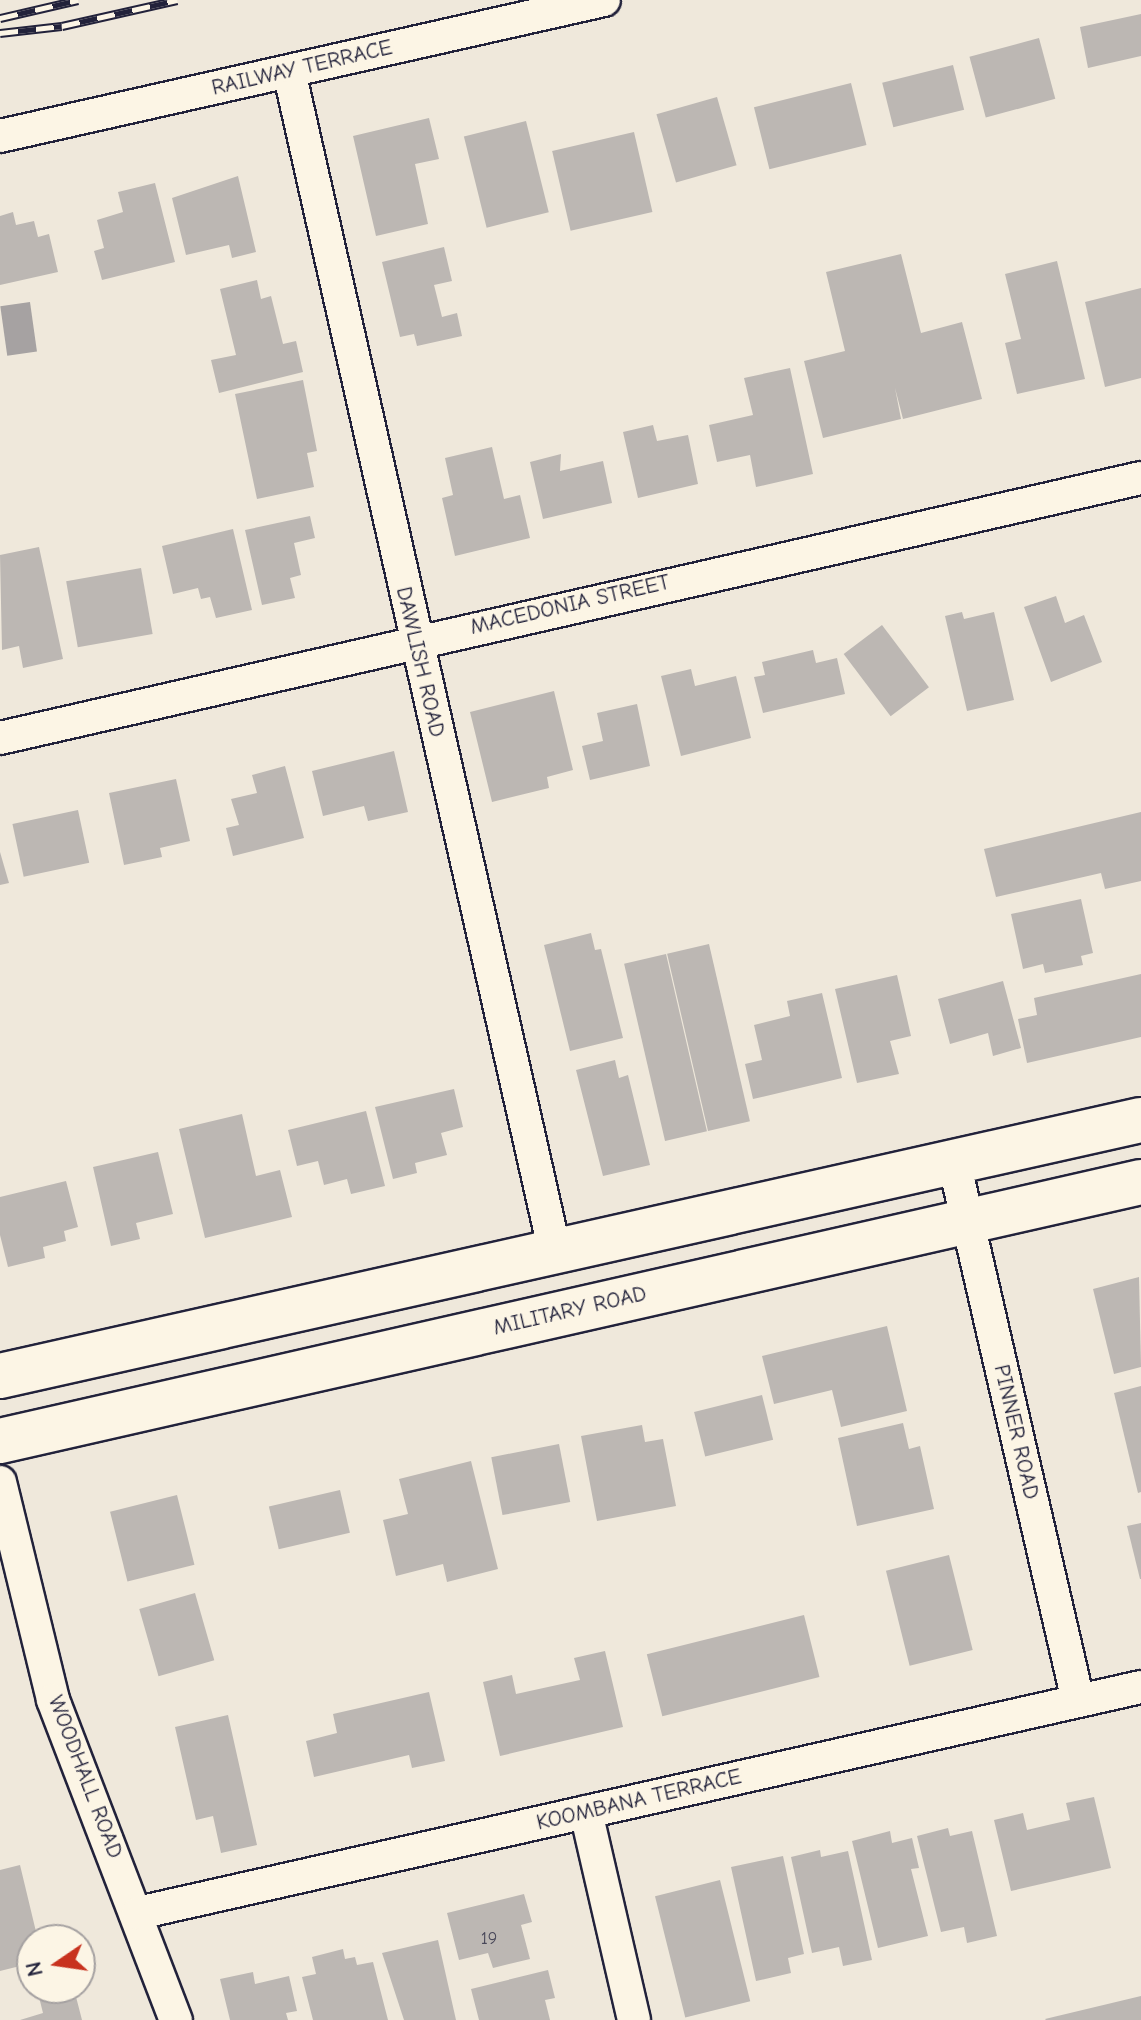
<!DOCTYPE html>
<html>
<head>
<meta charset="utf-8">
<style>
  body { margin:0 }
  #map { position:relative; width:1141px; height:2020px; overflow:hidden; background:#efe8db; font-family:"Comic Neue",sans-serif }
  div>[style] { position:absolute }
  .water>* { inset:0; background:#a6a2a2; transform-origin:0 0 }
  .building>* { inset:0; background:#bcb7b3; transform-origin:0 0 }
  .roads { filter:drop-shadow(2px 0 #22223b) drop-shadow(-2px 0 #22223b) drop-shadow(0 2px #22223b) drop-shadow(0 -2px #22223b) }
  .street>* { height:32px; margin:-16px; padding:0 16px; transform-origin:16px; border-radius:16px; background:#fcf5e5 }
  .secondary>* { height:44px; margin:-22px; padding:0 22px; transform-origin:22px; border-radius:22px; background:#fcf5e5 }
  .rail>* { height:9px; margin-top:-4.5px; transform-origin:0; background:repeating-linear-gradient(90deg,#fcf5e5 0 18px,#22223b 0 36px); box-sizing:border-box; border-block:2px solid #22223b }
  span { translate:-50% -50%; white-space:nowrap; text-align:center; line-height:1.15; -webkit-text-stroke:6px #fcf5e5; paint-order:stroke }
  .number-label { font-size:18px; color:#484759 }
  .number-label span { -webkit-text-stroke-width:0 }
  .street-label { font-size:22px; color:#22223b }
  .north { position:absolute; left:16px; top:1924px; width:80px; height:80px; box-sizing:border-box; background:#fcf5e5; border:2px solid #a5a1a1; border-radius:50%; rotate:257deg; font-size:22px; font-weight:700; line-height:32px; text-align:center; color:#22223b }
  .north::after { content:''; display:block; margin:auto; width:28px; height:36px; background:#c8321e; clip-path:polygon(50% 0,100% 100%,50% 72%,0 100%) }
</style>
</head>
<body>
<div id="map">
  <div class="water">
    <i style="left:30px;top:302px;width:50px;height:30px;rotate:82deg"></i>
  </div>
  <div class="building">
    <i style="clip-path:polygon(1141px 14px,1141px 56px,1088px 68px,1080px 27px)"></i>
    <i style="left:1039px;top:38px;width:63px;height:72px;rotate:75deg"></i>
    <i style="left:953px;top:65px;width:46px;height:73px;rotate:76deg"></i>
    <i style="left:851px;top:83px;width:64px;height:100px;rotate:76deg"></i>
    <i style="left:717px;top:97px;width:71px;height:63px;rotate:74deg"></i>
    <i style="clip-path:polygon(429px 118px,439px 159px,415px 164px,428px 224px,376px 236px,353px 136px)"></i>
    <i style="left:526px;top:121px;width:94px;height:64px;rotate:76deg"></i>
    <i style="left:634px;top:132px;width:82px;height:84px;rotate:77deg"></i>
    <i style="clip-path:polygon(238px 176px,256px 252px,232px 258px,229px 245px,186px 255px,172px 198px)"></i>
    <i style="clip-path:polygon(155px 183px,175px 262px,102px 280px,94px 251px,104px 248px,97px 220px,123px 212px,118px 192px)"></i>
    <i style="clip-path:polygon(13px 212px,16px 225px,34px 221px,38px 237px,49px 234px,58px 272px,0 285px,0 216px)"></i>
    <i style="clip-path:polygon(444px 247px,452px 281px,434px 285px,442px 317px,457px 313px,462px 336px,417px 346px,414px 334px,400px 337px,382px 262px)"></i>
    <i style="clip-path:polygon(901px 254px,921px 333px,962px 322px,982px 399px,903px 419px,895px 388px,901px 419px,823px 438px,804px 361px,845px 351px,826px 272px)"></i>
    <i style="clip-path:polygon(1057px 261px,1085px 379px,1017px 394px,1005px 343px,1021px 339px,1005px 274px)"></i>
    <i style="clip-path:polygon(257px 280px,261px 299px,271px 296px,283px 344px,296px 341px,303px 372px,219px 393px,211px 360px,236px 355px,220px 289px)"></i>
    <i style="clip-path:polygon(1141px 288px,1141px 378px,1105px 387px,1085px 302px)"></i>
    <i style="clip-path:polygon(790px 368px,813px 474px,756px 487px,750px 455px,717px 462px,709px 425px,753px 415px,744px 378px)"></i>
    <i style="clip-path:polygon(303px 380px,317px 451px,307px 453px,314px 487px,257px 499px,235px 394px)"></i>
    <i style="clip-path:polygon(653px 425px,657px 441px,688px 435px,698px 484px,638px 498px,623px 432px)"></i>
    <i style="clip-path:polygon(492px 447px,504px 499px,520px 495px,530px 538px,455px 556px,442px 498px,453px 495px,445px 458px)"></i>
    <i style="clip-path:polygon(561px 454px,560px 471px,603px 461px,612px 503px,543px 519px,530px 462px)"></i>
    <i style="clip-path:polygon(310px 516px,315px 538px,294px 543px,301px 575px,290px 578px,295px 598px,262px 605px,245px 530px)"></i>
    <i style="clip-path:polygon(233px 529px,252px 610px,216px 618px,210px 597px,201px 599px,198px 588px,173px 594px,162px 546px)"></i>
    <i style="clip-path:polygon(39px 547px,63px 659px,23px 668px,19px 646px,2px 650px,0 555px)"></i>
    <i style="left:141px;top:568px;width:67px;height:76px;rotate:80deg"></i>
    <i style="clip-path:polygon(1056px 596px,1065px 623px,1084px 615px,1102px 662px,1051px 682px,1024px 607px)"></i>
    <i style="clip-path:polygon(962px 612px,964px 619px,994px 612px,1014px 700px,967px 711px,945px 616px)"></i>
    <i style="left:882px;top:625px;width:78px;height:48px;rotate:53deg"></i>
    <i style="clip-path:polygon(813px 650px,816px 663px,837px 658px,845px 694px,763px 713px,754px 677px,765px 675px,762px 662px)"></i>
    <i style="clip-path:polygon(691px 669px,695px 686px,736px 676px,751px 738px,681px 756px,661px 676px)"></i>
    <i style="clip-path:polygon(554px 691px,573px 770px,547px 777px,549px 788px,492px 802px,470px 712px)"></i>
    <i style="clip-path:polygon(637px 704px,650px 766px,590px 780px,582px 746px,603px 741px,597px 713px)"></i>
    <i style="clip-path:polygon(394px 751px,408px 812px,368px 821px,364px 806px,323px 816px,312px 771px)"></i>
    <i style="clip-path:polygon(285px 766px,304px 838px,233px 856px,226px 828px,239px 825px,231px 799px,257px 793px,252px 775px)"></i>
    <i style="clip-path:polygon(176px 779px,190px 841px,160px 848px,162px 857px,124px 865px,109px 793px)"></i>
    <i style="left:78px;top:810px;width:54px;height:67px;rotate:78deg"></i>
    <i style="clip-path:polygon(1141px 812px,1141px 881px,1105px 889px,1101px 873px,996px 897px,984px 849px)"></i>
    <i style="clip-path:polygon(0 852px,9px 883px,0 885px)"></i>
    <i style="clip-path:polygon(1081px 899px,1093px 953px,1081px 956px,1083px 965px,1045px 973px,1043px 964px,1023px 969px,1011px 914px)"></i>
    <i style="clip-path:polygon(591px 933px,595px 950px,601px 949px,623px 1038px,570px 1051px,544px 945px)"></i>
    <i style="left:709px;top:944px;width:182px;height:43px;rotate:77deg"></i>
    <i style="left:666px;top:954px;width:182px;height:43px;rotate:77deg"></i>
    <i style="clip-path:polygon(1141px 974px,1141px 1037px,1027px 1063px,1018px 1019px,1037px 1015px,1034px 998px)"></i>
    <i style="clip-path:polygon(897px 975px,911px 1036px,890px 1041px,899px 1074px,857px 1083px,835px 989px)"></i>
    <i style="clip-path:polygon(1003px 981px,1021px 1048px,993px 1056px,988px 1033px,950px 1044px,938px 999px)"></i>
    <i style="clip-path:polygon(822px 993px,842px 1078px,753px 1099px,745px 1064px,762px 1060px,754px 1025px,790px 1016px,787px 1001px)"></i>
    <i style="clip-path:polygon(615px 1060px,619px 1078px,628px 1075px,650px 1165px,603px 1176px,576px 1070px)"></i>
    <i style="clip-path:polygon(454px 1089px,463px 1127px,441px 1133px,447px 1155px,415px 1163px,417px 1173px,393px 1179px,375px 1107px)"></i>
    <i style="clip-path:polygon(366px 1111px,385px 1186px,351px 1194px,347px 1179px,324px 1185px,318px 1161px,297px 1166px,288px 1130px)"></i>
    <i style="clip-path:polygon(242px 1114px,256px 1176px,280px 1170px,292px 1217px,205px 1238px,179px 1129px)"></i>
    <i style="clip-path:polygon(158px 1152px,173px 1214px,136px 1223px,140px 1239px,111px 1246px,93px 1167px)"></i>
    <i style="clip-path:polygon(66px 1181px,78px 1227px,64px 1231px,66px 1241px,43px 1247px,45px 1258px,8px 1267px,0 1235px,0 1197px)"></i>
    <i style="clip-path:polygon(1139px 1277px,1141px 1367px,1114px 1374px,1093px 1289px)"></i>
    <i style="clip-path:polygon(887px 1326px,907px 1411px,841px 1427px,832px 1390px,774px 1404px,762px 1356px)"></i>
    <i style="clip-path:polygon(1141px 1386px,1141px 1492px,1138px 1493px,1114px 1393px)"></i>
    <i style="left:762px;top:1395px;width:46px;height:70px;rotate:76deg"></i>
    <i style="clip-path:polygon(903px 1423px,909px 1449px,920px 1446px,934px 1509px,857px 1526px,838px 1438px)"></i>
    <i style="clip-path:polygon(642px 1425px,645px 1442px,663px 1439px,676px 1506px,597px 1521px,581px 1436px)"></i>
    <i style="left:559px;top:1444px;width:59px;height:69px;rotate:79deg"></i>
    <i style="clip-path:polygon(471px 1461px,498px 1569px,447px 1582px,443px 1564px,396px 1576px,383px 1520px,408px 1514px,399px 1479px)"></i>
    <i style="left:340px;top:1490px;width:44px;height:73px;rotate:77deg"></i>
    <i style="left:177px;top:1495px;width:72px;height:69px;rotate:76deg"></i>
    <i style="clip-path:polygon(1141px 1523px,1141px 1579px,1140px 1579px,1127px 1526px)"></i>
    <i style="left:949px;top:1555px;width:98px;height:65px;rotate:76deg"></i>
    <i style="left:195px;top:1593px;width:70px;height:58px;rotate:74deg"></i>
    <i style="left:804px;top:1615px;width:64px;height:162px;rotate:76deg"></i>
    <i style="clip-path:polygon(605px 1651px,623px 1727px,500px 1756px,483px 1682px,512px 1675px,516px 1694px,580px 1680px,574px 1658px)"></i>
    <i style="clip-path:polygon(429px 1692px,445px 1761px,412px 1768px,409px 1755px,314px 1777px,306px 1741px,337px 1733px,333px 1714px)"></i>
    <i style="clip-path:polygon(228px 1715px,257px 1845px,221px 1853px,213px 1816px,196px 1820px,175px 1727px)"></i>
    <i style="clip-path:polygon(1094px 1797px,1111px 1868px,1011px 1891px,994px 1820px,1023px 1813px,1027px 1830px,1048px 1825px,1070px 1820px,1066px 1803px)"></i>
    <i style="clip-path:polygon(948px 1828px,950px 1836px,972px 1831px,997px 1936px,967px 1943px,964px 1927px,941px 1932px,917px 1836px)"></i>
    <i style="clip-path:polygon(890px 1831px,892px 1843px,912px 1838px,919px 1868px,911px 1869px,928px 1936px,878px 1948px,852px 1841px)"></i>
    <i style="clip-path:polygon(820px 1850px,821px 1857px,848px 1851px,872px 1960px,843px 1966px,839px 1947px,812px 1953px,791px 1857px)"></i>
    <i style="clip-path:polygon(783px 1856px,804px 1954px,788px 1958px,791px 1973px,756px 1981px,731px 1867px)"></i>
    <i style="clip-path:polygon(20px 1865px,38px 1940px,32px 1940px,32px 1963px,0 1971px,0 1870px)"></i>
    <i style="left:720px;top:1880px;width:125px;height:67px;rotate:76deg"></i>
    <i style="clip-path:polygon(524px 1894px,532px 1922px,521px 1925px,530px 1959px,493px 1968px,488px 1953px,459px 1960px,447px 1913px)"></i>
    <i style="clip-path:polygon(438px 1940px,456px 2020px,404px 2020px,382px 1953px)"></i>
    <i style="clip-path:polygon(343px 1949px,345px 1959px,355px 1957px,357px 1965px,373px 1962px,388px 2020px,313px 2020px,302px 1977px,316px 1974px,312px 1957px)"></i>
    <i style="clip-path:polygon(548px 1970px,555px 1998px,545px 2000px,550px 2020px,479px 2020px,471px 1989px)"></i>
    <i style="clip-path:polygon(253px 1972px,255px 1984px,289px 1976px,297px 2011px,286px 2013px,288px 2020px,230px 2020px,220px 1979px)"></i>
    <i style="clip-path:polygon(74px 1989px,82px 2020px,20px 2020px,43px 2013px,39px 1997px)"></i>
    <i style="clip-path:polygon(1141px 1996px,1141px 2020px,1046px 2020px,1045px 2019px)"></i>
  </div>
  <div class="roads">
    <div class="street">
      <i style="left:289px;top:71px;width:1211px;rotate:77.31deg"></i>
      <i style="left:0;top:136px;width:619px;rotate:-12.69deg"></i>
      <i style="left:0;top:738px;width:1170px;rotate:-12.84deg"></i>
      <i style="left:954px;top:1162px;width:553px;rotate:77.04deg"></i>
      <i style="left:0;top:1482px;width:224px;rotate:76.3deg"></i>
      <i style="left:53px;top:1700px;width:343px;rotate:69deg"></i>
      <i style="left:586px;top:1812px;width:213px;rotate:77deg"></i>
      <i style="left:138px;top:1913px;width:1028px;rotate:-12.7deg"></i>
    </div>
    <div class="secondary">
      <i style="left:0;top:1376px;width:1169px;rotate:-12.65deg"></i>
      <i style="left:0;top:1441px;width:1170px;rotate:-12.79deg"></i>
    </div>
  </div>
  <div class="rail">
    <i style="left:0;top:18px;width:80px;rotate:-13deg"></i>
    <i style="left:0;top:33px;width:62px;rotate:-6.4deg"></i>
    <i style="left:62px;top:26px;width:118px;rotate:-12.7deg"></i>
  </div>
  <div class="number-label">
    <span style="left:489px;top:1939px">19</span>
  </div>
  <div class="street-label">
    <span style="left:302px;top:68px;rotate:-13deg">RAILWAY TERRACE</span>
    <span style="left:570px;top:605px;rotate:-13deg">MACEDONIA STREET</span>
    <span style="left:420px;top:662px;rotate:77deg">DAWLISH ROAD</span>
    <span style="left:570px;top:1311px;rotate:-13deg">MILITARY ROAD</span>
    <span style="left:1016px;top:1432px;rotate:77deg">PINNER ROAD</span>
    <span style="left:85px;top:1777px;rotate:69deg">WOODHALL ROAD</span>
    <span style="left:639px;top:1800px;rotate:-13deg">KOOMBANA TERRACE</span>
  </div>
  <div class="north">N</div>
</div>
</body>
</html>
